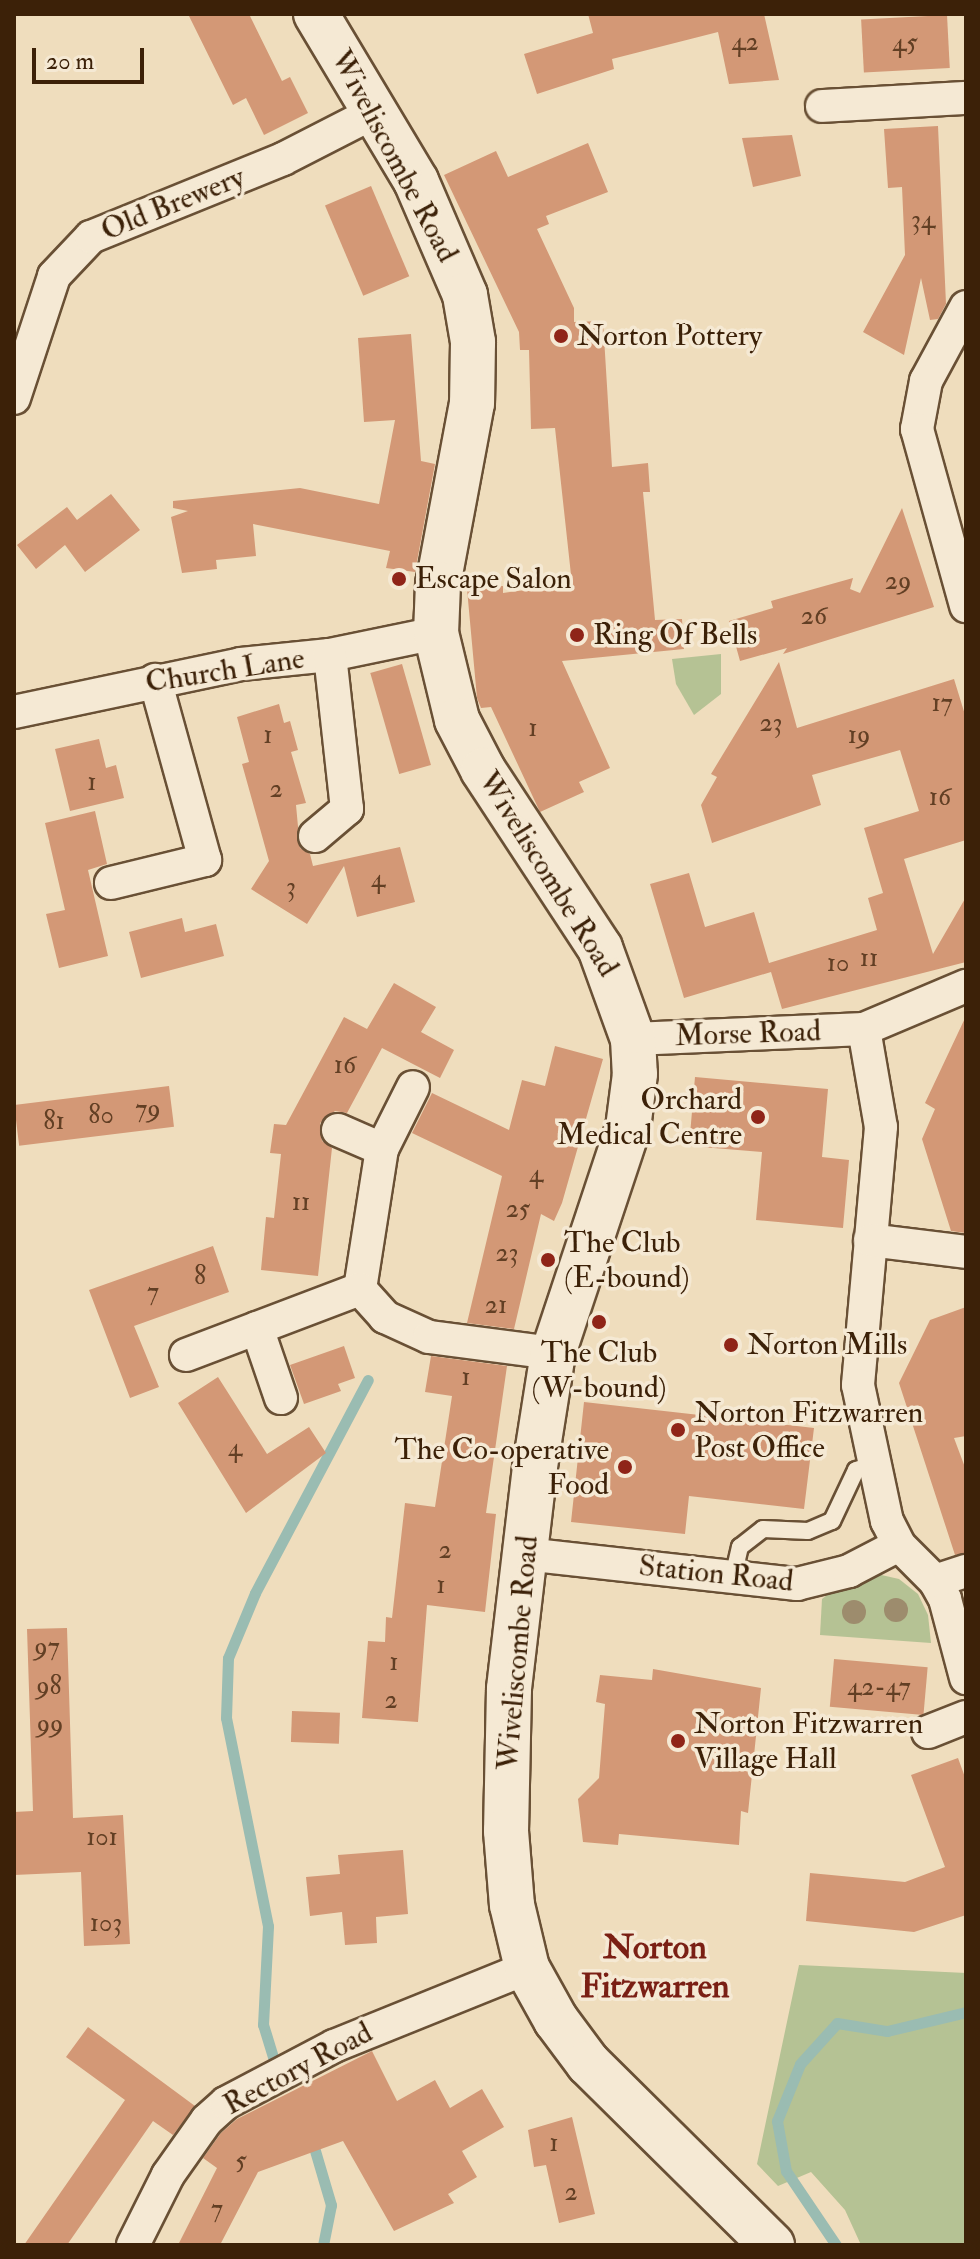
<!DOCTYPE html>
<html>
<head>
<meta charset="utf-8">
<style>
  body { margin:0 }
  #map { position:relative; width:980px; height:2259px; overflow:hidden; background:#efddbd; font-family:"IM FELL Double Pica",serif }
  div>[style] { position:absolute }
  .green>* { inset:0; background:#b5c294 }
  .stream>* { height:11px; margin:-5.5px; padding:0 5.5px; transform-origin:5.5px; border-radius:5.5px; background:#9abcb2 }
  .building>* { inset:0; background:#d39876; transform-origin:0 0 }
  .roads { filter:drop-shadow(2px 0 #695035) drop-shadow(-2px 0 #695035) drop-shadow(0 2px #695035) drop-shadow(0 -2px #695035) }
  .lane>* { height:16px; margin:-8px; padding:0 8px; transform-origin:8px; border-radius:8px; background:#f5e9d4 }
  .street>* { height:32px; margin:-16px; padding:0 16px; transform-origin:16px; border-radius:16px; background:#f5e9d4 }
  .secondary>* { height:44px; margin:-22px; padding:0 22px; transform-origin:22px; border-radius:22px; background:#f5e9d4 }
  .trees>* { width:24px; height:24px; margin:-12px; border-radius:50%; background:#9d8c6d }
  .dots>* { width:22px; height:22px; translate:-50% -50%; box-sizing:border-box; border:4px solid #f5e9d4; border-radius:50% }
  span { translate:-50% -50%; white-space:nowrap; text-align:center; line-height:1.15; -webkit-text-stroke:7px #f5e9d4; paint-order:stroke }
  .number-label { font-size:26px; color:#623f24 }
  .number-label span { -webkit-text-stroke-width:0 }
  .street-label { font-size:30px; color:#3c2108 }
  .poi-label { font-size:30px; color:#3c2108 }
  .left { translate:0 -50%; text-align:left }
  .right { translate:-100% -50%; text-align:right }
  .quarter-label { font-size:34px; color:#7a1f14; font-weight:700 }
  .frame { position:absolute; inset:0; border:16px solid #3c2108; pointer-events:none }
  .scale { position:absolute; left:32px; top:48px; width:112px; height:36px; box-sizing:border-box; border:4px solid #3c2108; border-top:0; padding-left:10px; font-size:24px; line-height:28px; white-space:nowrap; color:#3c2108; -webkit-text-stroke:6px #f5e9d4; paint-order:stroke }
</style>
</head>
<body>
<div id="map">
  <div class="green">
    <i style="clip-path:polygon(721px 654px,721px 694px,694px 715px,676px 684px,672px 659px)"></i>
    <i style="clip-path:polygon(877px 1574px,899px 1579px,918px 1594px,928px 1615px,931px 1643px,820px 1635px,822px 1599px,836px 1588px)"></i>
    <i style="clip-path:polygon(799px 1965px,966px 1973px,966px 2245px,861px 2245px,845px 2210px,811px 2172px,778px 2186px,757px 2164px)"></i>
  </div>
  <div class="stream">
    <i style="left:273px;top:2057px;width:34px;rotate:-107deg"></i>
    <i style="left:263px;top:2025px;width:99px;rotate:-87.1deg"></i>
    <i style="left:268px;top:1926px;width:212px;rotate:-101.4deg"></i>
    <i style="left:226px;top:1718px;width:60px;rotate:-88.1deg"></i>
    <i style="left:228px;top:1658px;width:70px;rotate:-67.4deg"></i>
    <i style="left:255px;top:1593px;width:241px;rotate:-62.1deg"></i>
    <i style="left:311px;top:2137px;width:71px;rotate:73.6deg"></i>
    <i style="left:331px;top:2205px;width:41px;rotate:101.3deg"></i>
    <i style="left:836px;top:2245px;width:89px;rotate:-124deg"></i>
    <i style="left:786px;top:2171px;width:51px;rotate:-100.2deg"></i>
    <i style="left:777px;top:2121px;width:61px;rotate:-68deg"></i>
    <i style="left:800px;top:2064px;width:55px;rotate:-47.9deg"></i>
    <i style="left:837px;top:2023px;width:51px;rotate:9.1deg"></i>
    <i style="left:887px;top:2031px;width:81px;rotate:-13.5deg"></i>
  </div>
  <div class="building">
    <i style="clip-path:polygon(188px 14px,249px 14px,282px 81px,290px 77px,308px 113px,264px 135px,246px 98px,233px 105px)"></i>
    <i style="clip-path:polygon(588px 14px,764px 14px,779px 80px,729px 84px,718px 32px,612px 59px,614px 69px,537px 94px,524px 54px,593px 33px)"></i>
    <i style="left:947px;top:15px;width:53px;height:86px;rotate:87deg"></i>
    <i style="clip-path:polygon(938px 126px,946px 304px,938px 319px,930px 320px,921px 278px,904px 355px,863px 332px,905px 255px,902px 187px,888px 188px,884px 129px)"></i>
    <i style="clip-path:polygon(792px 135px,801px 176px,753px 187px,742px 138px)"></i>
    <i style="clip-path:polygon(588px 143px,608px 192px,546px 216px,549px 224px,537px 229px,574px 308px,574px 322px,603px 321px,612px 467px,648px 463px,650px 492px,643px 492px,655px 620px,682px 619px,684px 649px,562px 661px,610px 768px,579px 782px,584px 792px,540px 812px,491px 707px,481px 708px,477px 698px,467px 589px,503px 586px,503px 593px,572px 584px,555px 428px,531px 429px,529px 350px,520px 350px,519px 332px,444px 175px,496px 151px,508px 177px)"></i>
    <i style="left:371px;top:186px;width:98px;height:50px;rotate:67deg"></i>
    <i style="clip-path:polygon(411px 334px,421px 461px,435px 464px,415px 572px,386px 568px,390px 551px,253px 524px,256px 556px,216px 560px,217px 569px,182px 573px,171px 517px,188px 511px,173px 508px,173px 501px,300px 488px,379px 504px,395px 420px,364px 422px,358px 338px)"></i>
    <i style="clip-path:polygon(111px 494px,140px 530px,85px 572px,65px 545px,36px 569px,17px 545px,67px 507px,77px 520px)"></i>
    <i style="clip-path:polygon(902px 508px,934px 607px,783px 654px,787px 648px,740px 661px,729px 621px,773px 608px,771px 601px,853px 578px,850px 589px,860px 593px)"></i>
    <i style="clip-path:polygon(779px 662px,797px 728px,954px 679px,966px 718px,966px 840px,904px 859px,933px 954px,966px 897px,966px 962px,782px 1009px,771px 972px,684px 998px,650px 884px,689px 873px,705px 927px,754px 912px,769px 963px,877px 930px,868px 898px,883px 893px,864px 828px,919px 811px,900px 750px,812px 775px,821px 805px,712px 843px,701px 805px,717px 777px,711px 774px)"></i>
    <i style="left:402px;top:664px;width:105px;height:33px;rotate:74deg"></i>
    <i style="clip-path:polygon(279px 704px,284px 723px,290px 721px,298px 750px,291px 752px,306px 803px,296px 805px,300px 848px,310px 854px,313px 866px,400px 847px,415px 902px,357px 917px,344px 866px,307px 924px,251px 889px,269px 861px,242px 764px,249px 762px,237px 717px)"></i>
    <i style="clip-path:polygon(99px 739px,106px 768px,116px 765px,124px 798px,70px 811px,55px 749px)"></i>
    <i style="clip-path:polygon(95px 811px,107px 864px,88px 870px,108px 956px,59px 968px,46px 914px,65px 910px,45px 823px)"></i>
    <i style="clip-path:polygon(182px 918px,185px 932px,216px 924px,224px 956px,141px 978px,129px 932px)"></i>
    <i style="clip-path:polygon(394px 983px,436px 1007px,421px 1032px,454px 1050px,440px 1078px,382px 1048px,347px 1113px,335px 1111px,320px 1123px,322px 1141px,332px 1148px,318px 1276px,261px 1270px,266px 1217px,274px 1218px,281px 1154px,270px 1153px,274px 1124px,286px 1125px,344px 1017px,367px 1029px)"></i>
    <i style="clip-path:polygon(966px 1016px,966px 1233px,951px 1231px,922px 1139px,935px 1109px,925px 1103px)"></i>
    <i style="clip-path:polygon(555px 1046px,603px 1059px,562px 1203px,554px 1221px,541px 1214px,514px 1329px,467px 1323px,502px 1176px,412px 1133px,432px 1093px,509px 1130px,522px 1080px,545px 1086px)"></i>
    <i style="clip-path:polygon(695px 1077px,828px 1089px,822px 1157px,849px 1160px,843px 1228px,756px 1220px,762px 1152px,689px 1146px)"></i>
    <i style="left:169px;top:1086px;width:41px;height:156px;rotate:83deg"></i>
    <i style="clip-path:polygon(213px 1246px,229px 1292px,134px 1326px,159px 1387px,130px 1398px,89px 1290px)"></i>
    <i style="clip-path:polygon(966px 1307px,966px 1436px,954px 1438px,966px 1470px,966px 1553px,955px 1555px,899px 1383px,930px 1320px)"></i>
    <i style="clip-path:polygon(344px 1346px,355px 1378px,338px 1384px,341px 1391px,304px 1404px,290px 1365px)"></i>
    <i style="clip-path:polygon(431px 1356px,507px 1366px,486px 1513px,496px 1514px,485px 1612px,427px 1605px,418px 1722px,362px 1718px,368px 1641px,385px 1642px,386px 1617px,392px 1618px,405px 1503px,435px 1507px,452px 1396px,425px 1392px)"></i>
    <i style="clip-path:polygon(218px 1377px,267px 1454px,309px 1427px,326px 1453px,246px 1513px,178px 1403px)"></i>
    <i style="clip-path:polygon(584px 1402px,814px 1428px,804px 1509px,689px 1496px,685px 1534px,571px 1522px)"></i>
    <i style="clip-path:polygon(67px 1628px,73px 1818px,123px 1815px,130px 1944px,84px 1946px,81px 1872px,14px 1875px,14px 1812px,33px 1811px,27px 1629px)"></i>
    <i style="left:834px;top:1659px;width:94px;height:48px;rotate:5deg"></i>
    <i style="clip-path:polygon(653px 1669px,761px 1688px,748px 1813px,741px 1811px,739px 1845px,619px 1834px,618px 1845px,583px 1842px,578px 1799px,599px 1778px,605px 1704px,596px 1702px,600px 1675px,652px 1680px)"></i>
    <i style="left:292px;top:1711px;width:48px;height:31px;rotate:2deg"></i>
    <i style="clip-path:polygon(958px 1758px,966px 1780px,966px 1915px,914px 1932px,806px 1921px,810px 1873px,905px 1882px,945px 1867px,911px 1775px)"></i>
    <i style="clip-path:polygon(403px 1850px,408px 1914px,376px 1917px,377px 1943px,345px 1945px,342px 1912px,310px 1916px,306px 1877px,340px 1874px,338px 1855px)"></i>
    <i style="clip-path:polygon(88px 2027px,195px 2106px,173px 2135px,153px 2121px,67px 2245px,24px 2245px,125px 2100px,66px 2057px)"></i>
    <i style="clip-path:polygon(372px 2051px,397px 2101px,435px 2080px,450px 2108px,482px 2089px,504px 2127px,462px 2151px,477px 2177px,448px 2194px,454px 2203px,394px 2231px,343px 2141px,258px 2172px,220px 2245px,178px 2245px,217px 2168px,203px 2158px,221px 2133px,237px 2119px)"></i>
    <i style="clip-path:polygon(572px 2117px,595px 2214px,559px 2223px,546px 2165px,534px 2167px,528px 2130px)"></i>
  </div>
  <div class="roads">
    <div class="lane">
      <i style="left:733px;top:1577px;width:31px;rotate:-77deg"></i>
      <i style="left:740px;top:1547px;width:29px;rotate:-38deg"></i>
      <i style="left:763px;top:1529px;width:45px;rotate:2.5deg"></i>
      <i style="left:808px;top:1531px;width:26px;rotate:-23deg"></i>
      <i style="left:832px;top:1521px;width:56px;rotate:-64.8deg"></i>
      <i style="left:856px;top:1470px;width:20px;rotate:-18deg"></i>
    </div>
    <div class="street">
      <i style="left:822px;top:106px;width:144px;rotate:-3.2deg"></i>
      <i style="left:966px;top:307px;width:84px;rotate:118.4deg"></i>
      <i style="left:926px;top:381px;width:49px;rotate:100.6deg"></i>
      <i style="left:917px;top:429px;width:184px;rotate:74.5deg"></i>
      <i style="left:14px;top:398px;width:128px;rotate:-71.8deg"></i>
      <i style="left:54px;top:276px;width:54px;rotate:-46.5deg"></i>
      <i style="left:91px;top:237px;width:207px;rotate:-22.1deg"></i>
      <i style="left:283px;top:159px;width:103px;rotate:-27.1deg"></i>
      <i style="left:14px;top:712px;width:232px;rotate:-11.9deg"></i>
      <i style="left:241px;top:664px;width:89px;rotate:-5.8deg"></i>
      <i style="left:330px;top:655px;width:108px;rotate:-11.7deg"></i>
      <i style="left:315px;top:836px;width:42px;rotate:-40.2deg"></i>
      <i style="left:347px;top:809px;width:155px;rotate:-96.3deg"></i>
      <i style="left:111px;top:883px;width:97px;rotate:-13.7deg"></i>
      <i style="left:205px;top:860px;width:187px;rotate:-105.5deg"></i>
      <i style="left:864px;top:1029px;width:111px;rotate:-22.9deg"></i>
      <i style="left:633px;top:1039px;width:231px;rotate:-2.5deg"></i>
      <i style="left:864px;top:1029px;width:99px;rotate:80.2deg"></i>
      <i style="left:881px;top:1127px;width:259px;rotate:95.1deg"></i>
      <i style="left:858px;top:1385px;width:139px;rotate:78deg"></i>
      <i style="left:887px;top:1521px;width:27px;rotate:63deg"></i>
      <i style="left:899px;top:1545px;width:51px;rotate:45deg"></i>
      <i style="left:935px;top:1581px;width:21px;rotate:61deg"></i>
      <i style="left:945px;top:1599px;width:82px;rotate:75.1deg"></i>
      <i style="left:338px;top:1130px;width:48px;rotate:23.4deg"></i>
      <i style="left:870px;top:1240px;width:97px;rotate:7.1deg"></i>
      <i style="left:360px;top:1289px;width:142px;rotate:-81.1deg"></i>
      <i style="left:382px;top:1149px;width:69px;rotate:-63.4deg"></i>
      <i style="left:257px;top:1328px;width:74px;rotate:71.1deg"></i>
      <i style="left:186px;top:1355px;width:186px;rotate:-20.8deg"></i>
      <i style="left:360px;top:1289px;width:38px;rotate:48deg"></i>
      <i style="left:385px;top:1317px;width:48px;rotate:24.4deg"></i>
      <i style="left:429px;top:1337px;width:125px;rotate:7.4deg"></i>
      <i style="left:525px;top:1554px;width:274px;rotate:6.3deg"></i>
      <i style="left:797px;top:1584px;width:54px;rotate:-14deg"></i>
      <i style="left:849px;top:1571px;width:56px;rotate:-27.5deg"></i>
      <i style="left:935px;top:1581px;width:33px;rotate:-18deg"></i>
      <i style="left:928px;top:1732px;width:41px;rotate:-21.5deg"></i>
      <i style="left:133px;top:2245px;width:78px;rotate:-63.4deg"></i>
      <i style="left:168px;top:2175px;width:67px;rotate:-54.7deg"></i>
      <i style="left:207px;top:2120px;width:25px;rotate:-42deg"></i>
      <i style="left:226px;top:2103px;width:122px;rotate:-27.8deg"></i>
      <i style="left:334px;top:2046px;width:208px;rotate:-22deg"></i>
    </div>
    <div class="secondary">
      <i style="left:316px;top:14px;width:195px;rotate:59.1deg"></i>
      <i style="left:416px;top:181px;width:124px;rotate:66.7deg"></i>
      <i style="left:465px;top:295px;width:48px;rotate:80.3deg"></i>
      <i style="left:473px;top:342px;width:61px;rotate:90.9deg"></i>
      <i style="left:472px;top:403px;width:184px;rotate:100.6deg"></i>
      <i style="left:438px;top:584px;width:49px;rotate:92.3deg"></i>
      <i style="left:436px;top:633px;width:89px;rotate:76.4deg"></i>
      <i style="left:457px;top:720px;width:56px;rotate:62.5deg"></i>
      <i style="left:483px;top:770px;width:213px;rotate:56.7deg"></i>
      <i style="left:600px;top:948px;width:97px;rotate:70.1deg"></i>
      <i style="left:633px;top:1039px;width:35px;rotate:87deg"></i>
      <i style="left:635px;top:1074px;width:54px;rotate:97.4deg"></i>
      <i style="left:628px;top:1128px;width:237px;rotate:108.4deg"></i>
      <i style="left:553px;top:1353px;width:115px;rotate:99deg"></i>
      <i style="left:535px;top:1467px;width:224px;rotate:96.7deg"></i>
      <i style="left:509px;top:1689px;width:142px;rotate:91.2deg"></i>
      <i style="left:506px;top:1831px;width:74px;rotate:85.4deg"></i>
      <i style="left:512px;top:1905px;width:65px;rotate:76.6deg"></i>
      <i style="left:527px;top:1968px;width:60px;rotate:60.9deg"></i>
      <i style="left:556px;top:2020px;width:54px;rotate:53.3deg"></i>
      <i style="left:588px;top:2063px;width:259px;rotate:44.7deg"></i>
    </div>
  </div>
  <div class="trees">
    <i style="left:896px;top:1610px"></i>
    <i style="left:854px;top:1612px"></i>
  </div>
  <div class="dots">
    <i style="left:561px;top:336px;background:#8f2418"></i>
    <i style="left:399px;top:579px;background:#8f2418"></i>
    <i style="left:577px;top:635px;background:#8f2418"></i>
    <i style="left:758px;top:1117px;background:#8f2418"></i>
    <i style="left:548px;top:1260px;background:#8f2418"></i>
    <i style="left:599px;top:1322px;background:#8f2418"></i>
    <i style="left:731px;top:1345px;background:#8f2418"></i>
    <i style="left:678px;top:1430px;background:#8f2418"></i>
    <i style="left:625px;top:1467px;background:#8f2418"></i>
    <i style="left:678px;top:1741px;background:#8f2418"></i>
  </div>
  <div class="number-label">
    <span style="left:745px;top:43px">42</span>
    <span style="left:905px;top:44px">45</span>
    <span style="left:923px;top:221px">34</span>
    <span style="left:898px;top:582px">29</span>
    <span style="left:814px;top:617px">26</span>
    <span style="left:942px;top:704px">17</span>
    <span style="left:771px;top:724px">23</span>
    <span style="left:533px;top:729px">1</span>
    <span style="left:268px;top:736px">1</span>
    <span style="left:859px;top:736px">19</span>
    <span style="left:92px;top:783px">1</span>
    <span style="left:276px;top:790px">2</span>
    <span style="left:940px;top:798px">16</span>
    <span style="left:378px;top:880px">4</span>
    <span style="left:291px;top:888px">3</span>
    <span style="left:869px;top:959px">11</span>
    <span style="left:838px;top:964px">10</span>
    <span style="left:345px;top:1066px">16</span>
    <span style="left:148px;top:1110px">79</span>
    <span style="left:101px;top:1116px">80</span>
    <span style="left:54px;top:1122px">81</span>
    <span style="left:536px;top:1175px">4</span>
    <span style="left:301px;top:1203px">11</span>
    <span style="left:518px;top:1210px">25</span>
    <span style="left:507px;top:1254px">23</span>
    <span style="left:200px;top:1277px">8</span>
    <span style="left:153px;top:1293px">7</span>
    <span style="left:496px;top:1306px">21</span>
    <span style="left:466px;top:1378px">1</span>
    <span style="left:235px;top:1449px">4</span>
    <span style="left:445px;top:1551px">2</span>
    <span style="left:441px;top:1586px">1</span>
    <span style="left:47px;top:1648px">97</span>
    <span style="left:394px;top:1663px">1</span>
    <span style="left:49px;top:1687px">98</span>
    <span style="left:879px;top:1688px">42-47</span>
    <span style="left:391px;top:1701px">2</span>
    <span style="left:50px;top:1725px">99</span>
    <span style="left:102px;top:1838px">101</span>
    <span style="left:106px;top:1924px">103</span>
    <span style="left:554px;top:2144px">1</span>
    <span style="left:241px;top:2162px">5</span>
    <span style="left:571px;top:2193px">2</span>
    <span style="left:217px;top:2210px">7</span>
  </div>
  <div class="street-label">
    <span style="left:394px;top:156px;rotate:62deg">Wiveliscombe Road</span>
    <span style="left:173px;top:204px;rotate:-22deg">Old Brewery</span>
    <span style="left:225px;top:671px;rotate:-9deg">Church Lane</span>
    <span style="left:548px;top:874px;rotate:58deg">Wiveliscombe Road</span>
    <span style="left:748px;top:1034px;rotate:-2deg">Morse Road</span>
    <span style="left:716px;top:1574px;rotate:6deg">Station Road</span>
    <span style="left:518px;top:1653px;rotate:-85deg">Wiveliscombe Road</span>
    <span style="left:298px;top:2069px;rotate:-28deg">Rectory Road</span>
  </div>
  <div class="poi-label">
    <span class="left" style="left:577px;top:336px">Norton Pottery</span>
    <span class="left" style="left:415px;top:579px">Escape Salon</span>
    <span class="left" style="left:593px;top:635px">Ring Of Bells</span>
    <span class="right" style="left:742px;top:1117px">Orchard<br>Medical Centre</span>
    <span class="left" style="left:564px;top:1260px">The Club<br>(E-bound)</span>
    <span class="left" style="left:747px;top:1345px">Norton Mills</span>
    <span style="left:599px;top:1370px">The Club<br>(W-bound)</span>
    <span class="left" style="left:694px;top:1430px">Norton Fitzwarren<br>Post Office</span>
    <span class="right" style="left:609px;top:1467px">The Co-operative<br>Food</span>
    <span class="left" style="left:694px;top:1741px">Norton Fitzwarren<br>Village Hall</span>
  </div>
  <div class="quarter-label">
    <span style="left:655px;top:1967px">Norton<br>Fitzwarren</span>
  </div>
  <div class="frame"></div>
  <div class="scale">20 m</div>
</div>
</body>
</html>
